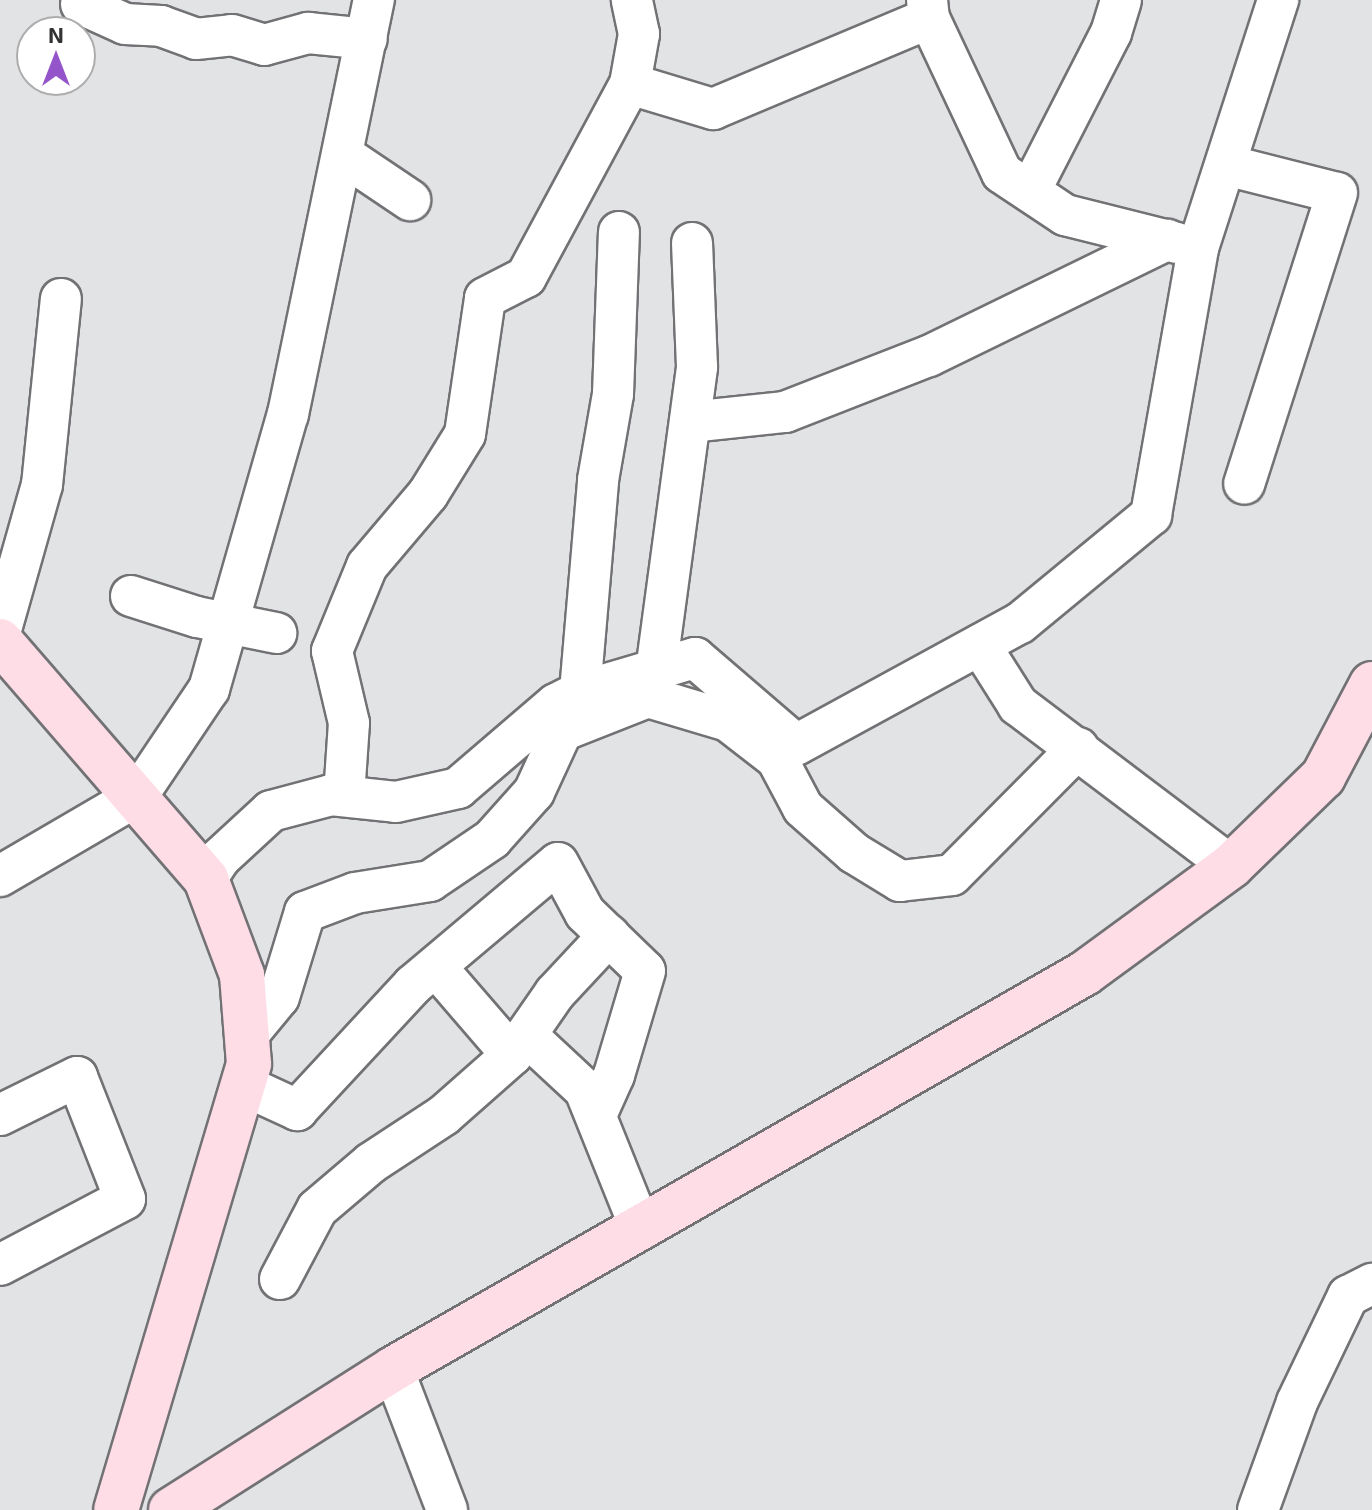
<!DOCTYPE html>
<html>
<head>
<meta charset="utf-8">
<style>
  body { margin:0 }
  #map { position:relative; width:1372px; height:1510px; overflow:hidden; background:#e2e3e5; font-family:"Exo 2",sans-serif }
  div>[style] { position:absolute }
  .roads { filter:drop-shadow(2px 0 #727275) drop-shadow(-2px 0 #727275) drop-shadow(0 2px #727275) drop-shadow(0 -2px #727275) }
  .street>* { height:40px; margin:-20px; padding:0 20px; transform-origin:20px; border-radius:20px; background:#fff }
  .secondary>* { height:44px; margin:-22px; padding:0 22px; transform-origin:22px; border-radius:22px; background:#fedde6 }
  span { translate:-50% -50%; white-space:nowrap; text-align:center; line-height:1.15; -webkit-text-stroke:8px #fff; paint-order:stroke }
  .north { position:absolute; left:16px; top:16px; width:80px; height:80px; box-sizing:border-box; background:#fff; border:2px solid #adadae; border-radius:50%; rotate:0deg; font-size:22px; font-weight:700; line-height:32px; text-align:center; color:#333334 }
  .north::after { content:''; display:block; margin:auto; width:28px; height:36px; background:#9454ca; clip-path:polygon(50% 0,100% 100%,50% 72%,0 100%) }
</style>
</head>
<body>
<div id="map">
  <div class="roads">
    <div class="street">
      <i style="left:927px;top:0;width:18px;rotate:84deg"></i>
      <i style="left:929px;top:18px;width:171px;rotate:64.8deg"></i>
      <i style="left:1002px;top:173px;width:76px;rotate:33.7deg"></i>
      <i style="left:1065px;top:215px;width:115px;rotate:14deg"></i>
      <i style="left:81px;top:4px;width:48px;rotate:24.4deg"></i>
      <i style="left:125px;top:24px;width:36px;rotate:3deg"></i>
      <i style="left:161px;top:26px;width:37px;rotate:20deg"></i>
      <i style="left:196px;top:39px;width:36px;rotate:-6deg"></i>
      <i style="left:232px;top:35px;width:34px;rotate:17deg"></i>
      <i style="left:264px;top:45px;width:46px;rotate:-15.3deg"></i>
      <i style="left:308px;top:33px;width:59px;rotate:5.8deg"></i>
      <i style="left:630px;top:84px;width:87px;rotate:16.8deg"></i>
      <i style="left:713px;top:109px;width:234px;rotate:-22.8deg"></i>
      <i style="left:343px;top:155px;width:81px;rotate:33.9deg"></i>
      <i style="left:1226px;top:165px;width:114px;rotate:14.2deg"></i>
      <i style="left:1337px;top:193px;width:305px;rotate:107.7deg"></i>
      <i style="left:1030px;top:191px;width:178px;rotate:-62.9deg"></i>
      <i style="left:1111px;top:33px;width:34px;rotate:-73deg"></i>
      <i style="left:690px;top:422px;width:96px;rotate:-6deg"></i>
      <i style="left:785px;top:412px;width:155px;rotate:-21.3deg"></i>
      <i style="left:929px;top:356px;width:265px;rotate:-26deg"></i>
      <i style="left:131px;top:596px;width:69px;rotate:17.7deg"></i>
      <i style="left:197px;top:617px;width:81px;rotate:11.4deg"></i>
      <i style="left:0;top:633px;width:154px;rotate:-74.2deg"></i>
      <i style="left:42px;top:485px;width:187px;rotate:-84.2deg"></i>
      <i style="left:980px;top:645px;width:71px;rotate:57.7deg"></i>
      <i style="left:1018px;top:705px;width:267px;rotate:37.1deg"></i>
      <i style="left:580px;top:692px;width:213px;rotate:-85.1deg"></i>
      <i style="left:598px;top:480px;width:87px;rotate:-80.1deg"></i>
      <i style="left:613px;top:394px;width:162px;rotate:-87.9deg"></i>
      <i style="left:648px;top:697px;width:84px;rotate:16.7deg"></i>
      <i style="left:728px;top:721px;width:62px;rotate:37.8deg"></i>
      <i style="left:777px;top:759px;width:55px;rotate:62deg"></i>
      <i style="left:803px;top:808px;width:68px;rotate:41.4deg"></i>
      <i style="left:854px;top:853px;width:54px;rotate:31.3deg"></i>
      <i style="left:900px;top:881px;width:52px;rotate:-6.6deg"></i>
      <i style="left:952px;top:875px;width:179px;rotate:-45.2deg"></i>
      <i style="left:344px;top:796px;width:73px;rotate:-86.1deg"></i>
      <i style="left:349px;top:723px;width:74px;rotate:-103.3deg"></i>
      <i style="left:332px;top:651px;width:92px;rotate:-67.6deg"></i>
      <i style="left:367px;top:566px;width:94px;rotate:-49.7deg"></i>
      <i style="left:428px;top:494px;width:70px;rotate:-58.3deg"></i>
      <i style="left:465px;top:434px;width:137px;rotate:-81.6deg"></i>
      <i style="left:485px;top:298px;width:46px;rotate:-27.1deg"></i>
      <i style="left:526px;top:277px;width:219px;rotate:-61.7deg"></i>
      <i style="left:630px;top:84px;width:51px;rotate:-79.8deg"></i>
      <i style="left:639px;top:34px;width:35px;rotate:-102deg"></i>
      <i style="left:0;top:876px;width:159px;rotate:-30.3deg"></i>
      <i style="left:137px;top:796px;width:129px;rotate:-56.1deg"></i>
      <i style="left:209px;top:689px;width:286px;rotate:-74deg"></i>
      <i style="left:288px;top:414px;width:423px;rotate:-78.3deg"></i>
      <i style="left:206px;top:879px;width:25px;rotate:-56deg"></i>
      <i style="left:220px;top:858px;width:69px;rotate:-42.7deg"></i>
      <i style="left:271px;top:811px;width:62px;rotate:-14.9deg"></i>
      <i style="left:331px;top:795px;width:65px;rotate:6.1deg"></i>
      <i style="left:396px;top:802px;width:64px;rotate:-12.7deg"></i>
      <i style="left:458px;top:788px;width:129px;rotate:-40.6deg"></i>
      <i style="left:556px;top:704px;width:27px;rotate:-27deg"></i>
      <i style="left:580px;top:692px;width:120px;rotate:-16.5deg"></i>
      <i style="left:695px;top:658px;width:133px;rotate:40.7deg"></i>
      <i style="left:796px;top:745px;width:255px;rotate:-28.6deg"></i>
      <i style="left:1020px;top:623px;width:170px;rotate:-39.5deg"></i>
      <i style="left:1151px;top:515px;width:271px;rotate:-80deg"></i>
      <i style="left:1198px;top:248px;width:261px;rotate:-72.1deg"></i>
      <i style="left:436px;top:967px;width:116px;rotate:49.2deg"></i>
      <i style="left:250px;top:1032px;width:45px;rotate:-50.4deg"></i>
      <i style="left:279px;top:997px;width:89px;rotate:-73deg"></i>
      <i style="left:305px;top:912px;width:53px;rotate:-20.8deg"></i>
      <i style="left:355px;top:893px;width:76px;rotate:-9.1deg"></i>
      <i style="left:430px;top:881px;width:75px;rotate:-34.1deg"></i>
      <i style="left:492px;top:839px;width:63px;rotate:-48.2deg"></i>
      <i style="left:534px;top:792px;width:67px;rotate:-65.3deg"></i>
      <i style="left:562px;top:731px;width:92px;rotate:-21.6deg"></i>
      <i style="left:648px;top:697px;width:27px;rotate:-73deg"></i>
      <i style="left:656px;top:671px;width:307px;rotate:-82.3deg"></i>
      <i style="left:697px;top:367px;width:124px;rotate:-92.3deg"></i>
      <i style="left:526px;top:1035px;width:81px;rotate:43deg"></i>
      <i style="left:585px;top:1090px;width:150px;rotate:68.1deg"></i>
      <i style="left:243px;top:1085px;width:60px;rotate:24.8deg"></i>
      <i style="left:297px;top:1110px;width:171px;rotate:-47.1deg"></i>
      <i style="left:413px;top:985px;width:189px;rotate:-40.1deg"></i>
      <i style="left:558px;top:863px;width:57px;rotate:61.6deg"></i>
      <i style="left:585px;top:913px;width:83px;rotate:44deg"></i>
      <i style="left:645px;top:971px;width:109px;rotate:106.6deg"></i>
      <i style="left:614px;top:1075px;width:42px;rotate:114.1deg"></i>
      <i style="left:0;top:1115px;width:86px;rotate:-26.3deg"></i>
      <i style="left:77px;top:1077px;width:131px;rotate:68.5deg"></i>
      <i style="left:125px;top:1199px;width:141px;rotate:152.2deg"></i>
      <i style="left:280px;top:1279px;width:79px;rotate:-62.1deg"></i>
      <i style="left:317px;top:1209px;width:71px;rotate:-40.4deg"></i>
      <i style="left:371px;top:1163px;width:87px;rotate:-33.3deg"></i>
      <i style="left:444px;top:1115px;width:91px;rotate:-41.4deg"></i>
      <i style="left:512px;top:1055px;width:75px;rotate:-55.3deg"></i>
      <i style="left:555px;top:993px;width:79px;rotate:-47deg"></i>
      <i style="left:393px;top:1369px;width:151px;rotate:69deg"></i>
      <i style="left:1258px;top:1510px;width:115px;rotate:-70.1deg"></i>
      <i style="left:1297px;top:1402px;width:118px;rotate:-64.3deg"></i>
      <i style="left:1348px;top:1296px;width:27px;rotate:-27deg"></i>
    </div>
    <div class="secondary">
      <i style="left:0;top:641px;width:315px;rotate:49.1deg"></i>
      <i style="left:206px;top:879px;width:103px;rotate:69.4deg"></i>
      <i style="left:242px;top:975px;width:89px;rotate:85.5deg"></i>
      <i style="left:249px;top:1064px;width:465px;rotate:106.6deg"></i>
      <i style="left:171px;top:1510px;width:263px;rotate:-32.4deg"></i>
      <i style="left:393px;top:1369px;width:797px;rotate:-29.78deg"></i>
      <i style="left:1085px;top:973px;width:181px;rotate:-36.2deg"></i>
      <i style="left:1231px;top:866px;width:128px;rotate:-44.1deg"></i>
      <i style="left:1323px;top:777px;width:105px;rotate:-62.2deg"></i>
    </div>
  </div>
  <div class="north">N</div>
</div>
</body>
</html>
